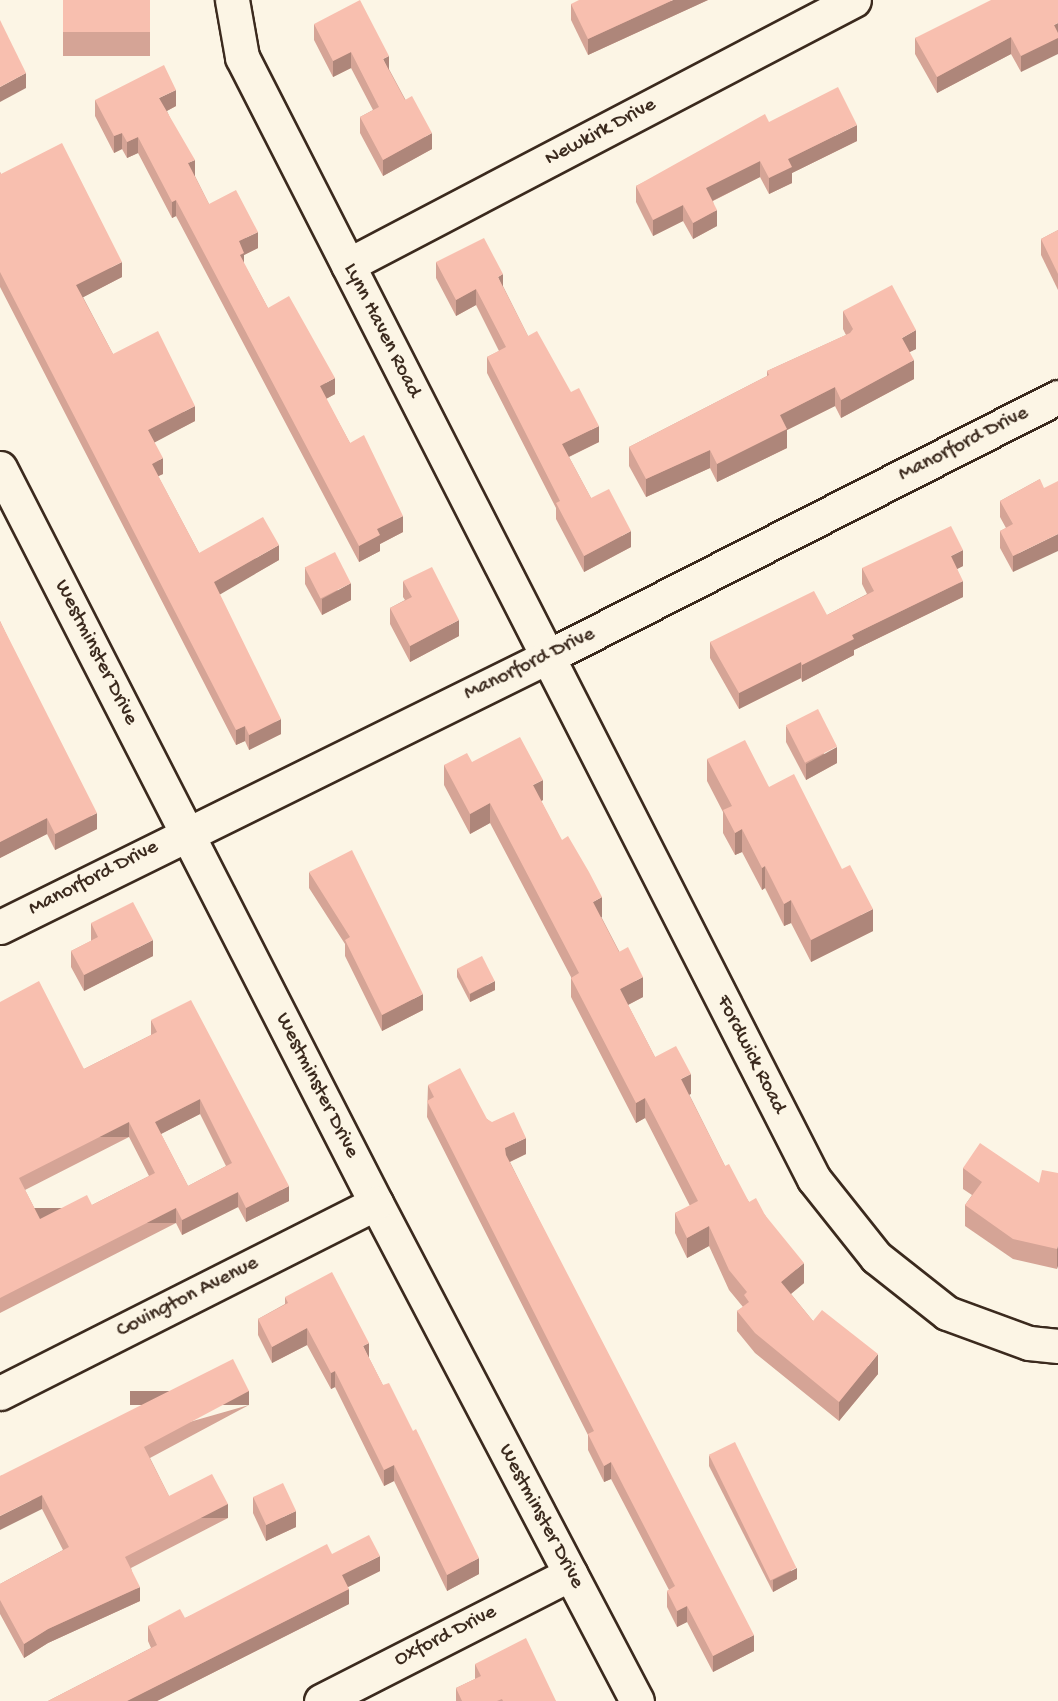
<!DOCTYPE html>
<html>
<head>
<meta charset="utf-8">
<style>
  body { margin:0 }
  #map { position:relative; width:1058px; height:1701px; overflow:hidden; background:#fcf5e5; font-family:"Gochi Hand",sans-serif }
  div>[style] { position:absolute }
  .roads { filter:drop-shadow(2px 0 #3b2a1e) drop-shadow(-2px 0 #3b2a1e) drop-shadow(0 2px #3b2a1e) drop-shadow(0 -2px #3b2a1e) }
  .minor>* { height:33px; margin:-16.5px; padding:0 16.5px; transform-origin:16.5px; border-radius:16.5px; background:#fcf5e5 }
  .wall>* { inset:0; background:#d5a496; transform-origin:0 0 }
  .shaded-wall>* { inset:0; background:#ae867a; transform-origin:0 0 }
  .building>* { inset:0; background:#f8bfaf; transform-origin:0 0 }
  span { translate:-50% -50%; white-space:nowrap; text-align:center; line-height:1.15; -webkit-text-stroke:4.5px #fcf5e5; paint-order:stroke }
  .street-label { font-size:21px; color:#3b2a1e }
</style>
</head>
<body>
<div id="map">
  <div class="roads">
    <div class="minor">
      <i style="left:232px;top:0;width:58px;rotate:80deg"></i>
      <i style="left:242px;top:57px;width:1259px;rotate:62.99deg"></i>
      <i style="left:814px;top:1179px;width:100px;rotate:51.5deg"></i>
      <i style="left:876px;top:1257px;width:90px;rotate:38.3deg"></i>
      <i style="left:947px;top:1313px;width:87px;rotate:20.1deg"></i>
      <i style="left:1029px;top:1343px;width:29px;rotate:6deg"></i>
      <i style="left:348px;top:265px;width:571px;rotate:-27.64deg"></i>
      <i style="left:0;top:468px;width:826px;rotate:62.91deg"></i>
      <i style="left:376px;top:1203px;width:562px;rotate:62.34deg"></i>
      <i style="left:0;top:927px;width:610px;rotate:-26.27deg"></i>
      <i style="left:547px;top:657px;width:573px;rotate:-26.97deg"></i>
      <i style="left:0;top:1393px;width:421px;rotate:-26.8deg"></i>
      <i style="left:321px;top:1701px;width:280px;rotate:-27deg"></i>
    </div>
  </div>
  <div class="wall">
    <i style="left:63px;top:0;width:87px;height:56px"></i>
    <i style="clip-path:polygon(708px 0,588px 55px,571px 20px,571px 4px)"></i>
    <i style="clip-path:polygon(1058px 0,1021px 72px,1011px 54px,937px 93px,915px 54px,915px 38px)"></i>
    <i style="clip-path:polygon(314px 24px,389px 69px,432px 149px,383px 176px,360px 133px,360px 117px,373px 110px,351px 68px,333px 77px,314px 40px)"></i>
    <i style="clip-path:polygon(95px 100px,176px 106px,167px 111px,195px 176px,209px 204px,258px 248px,244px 255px,244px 264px,268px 308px,335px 394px,326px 399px,350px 443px,403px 532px,380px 544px,380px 551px,359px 562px,176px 216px,172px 218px,138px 153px,127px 158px,122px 149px,114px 153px,95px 116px)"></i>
    <i style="clip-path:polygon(769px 122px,857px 141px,792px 173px,792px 183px,769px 194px,760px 177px,713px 201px,717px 226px,693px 239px,683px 221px,653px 236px,636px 202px,636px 186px)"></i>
    <i style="clip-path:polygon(0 172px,1px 174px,122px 277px,83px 297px,113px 354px,195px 421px,154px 442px,163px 474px,158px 476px,199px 553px,279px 560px,219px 594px,281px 734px,249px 750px,245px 741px,236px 745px,0 287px)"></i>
    <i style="clip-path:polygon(1058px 230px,1058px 290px,1041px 255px,1041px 239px)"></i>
    <i style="clip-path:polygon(436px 262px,503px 286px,528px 336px,599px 442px,569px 457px,591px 498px,631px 547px,584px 572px,556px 519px,556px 508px,487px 373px,487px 357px,499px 351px,476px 305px,456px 316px,436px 278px)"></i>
    <i style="clip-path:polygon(843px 311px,916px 349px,909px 352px,914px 379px,841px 418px,835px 406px,787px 430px,787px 448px,717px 482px,710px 468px,646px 497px,629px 466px,629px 447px,767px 376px,767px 371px,846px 335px,843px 329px)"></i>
    <i style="clip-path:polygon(1040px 479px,1013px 572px,1000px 548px,1000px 531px,1006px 528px,1000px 517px,1000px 501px)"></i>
    <i style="clip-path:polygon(963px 566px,957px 569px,963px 597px,854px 650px,854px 655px,802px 682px,801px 678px,739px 709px,710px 658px,710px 642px,827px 615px,867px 594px,862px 584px,862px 568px)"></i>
    <i style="clip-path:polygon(305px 567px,351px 600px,322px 615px,305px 584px)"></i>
    <i style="clip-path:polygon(403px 581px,459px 636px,410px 662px,390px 624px,390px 608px,405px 600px,403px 597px)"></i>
    <i style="clip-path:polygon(0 621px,97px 829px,55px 850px,47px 834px,0 858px)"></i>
    <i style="clip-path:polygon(786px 726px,837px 763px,806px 780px,786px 742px)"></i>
    <i style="clip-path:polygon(707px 759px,769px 787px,873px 931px,811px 962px,791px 923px,784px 926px,765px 888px,762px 890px,742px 852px,735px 855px,723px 833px,723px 812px,707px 781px)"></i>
    <i style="clip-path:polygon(472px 762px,543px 800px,541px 801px,643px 997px,628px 1005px,655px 1057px,691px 1094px,689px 1094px,725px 1166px,749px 1202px,765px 1215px,804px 1283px,791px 1294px,813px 1321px,878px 1374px,839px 1421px,755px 1353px,737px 1331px,737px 1311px,743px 1307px,729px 1290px,709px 1246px,687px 1258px,675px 1233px,675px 1213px,690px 1206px,645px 1118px,636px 1123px,571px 997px,571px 977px,490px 823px,470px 834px,444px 785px,444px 765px)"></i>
    <i style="clip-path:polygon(309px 872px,423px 1010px,382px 1031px,345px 956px,345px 944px,309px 888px)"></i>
    <i style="clip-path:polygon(91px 923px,153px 956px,84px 991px,71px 967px,71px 951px,91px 941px)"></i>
    <i style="clip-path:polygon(457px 969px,495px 990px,470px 1002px,457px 977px)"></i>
    <i style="clip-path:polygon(evenodd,0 1002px,84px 1069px,151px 1035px,151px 1020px,289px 1201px,246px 1222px,238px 1207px,182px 1235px,176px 1223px,0 1313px,0 1002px,200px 1114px,226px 1166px,188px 1186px,161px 1134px,200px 1114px,0 1002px,129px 1137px,149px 1176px,92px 1205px,40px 1219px,25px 1190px,129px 1137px)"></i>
    <i style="clip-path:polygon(428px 1085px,487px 1119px,526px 1154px,510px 1162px,754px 1651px,713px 1672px,687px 1622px,677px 1627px,667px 1607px,667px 1591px,669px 1590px,611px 1479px,604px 1482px,588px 1450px,588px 1435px,427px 1117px)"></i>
    <i style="clip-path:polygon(963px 1168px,1039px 1183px,1058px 1173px,1057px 1269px,1013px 1259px,965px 1226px,965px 1205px,972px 1195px,963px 1189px)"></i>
    <i style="clip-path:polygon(285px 1297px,369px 1358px,479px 1574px,447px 1591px,394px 1481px,384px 1486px,335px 1387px,331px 1389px,307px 1345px,272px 1363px,258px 1335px,258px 1319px,285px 1304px)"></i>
    <i style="clip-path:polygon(249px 1405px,150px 1458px,169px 1496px,228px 1518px,131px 1568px,140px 1601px,48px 1643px,24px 1658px,0 1614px,0 1584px,63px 1550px,42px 1509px,0 1476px)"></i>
    <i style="clip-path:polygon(709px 1455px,797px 1579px,773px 1592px,709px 1466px)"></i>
    <i style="clip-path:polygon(253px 1497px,296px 1527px,266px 1541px,253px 1513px)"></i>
    <i style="clip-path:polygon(332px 1554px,380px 1571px,348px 1587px,349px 1604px,157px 1701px,48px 1701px,151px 1648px,148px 1641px,148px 1626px,185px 1618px)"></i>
    <i style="clip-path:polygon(475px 1664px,556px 1701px,456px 1701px,456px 1688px,475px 1679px)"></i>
  </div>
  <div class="shaded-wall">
    <i style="clip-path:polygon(673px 0,708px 0,588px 55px,588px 39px)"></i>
    <i style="clip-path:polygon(1058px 23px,1058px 54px,1021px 72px,1021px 56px,1054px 25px)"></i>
    <i style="clip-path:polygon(1011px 37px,1011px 54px,937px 93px,937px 77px)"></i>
    <i style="clip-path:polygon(351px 52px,351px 68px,333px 77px,333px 61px)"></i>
    <i style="clip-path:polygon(389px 56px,389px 72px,383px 59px)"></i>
    <i style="clip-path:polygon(26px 73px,26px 88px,0 102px,0 87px)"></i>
    <i style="clip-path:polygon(176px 90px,176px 106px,159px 115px,159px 98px)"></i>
    <i style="clip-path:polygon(857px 125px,857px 141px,792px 173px,792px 183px,769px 194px,769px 178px,788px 159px)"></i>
    <i style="clip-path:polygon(122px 133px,122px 149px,114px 153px,114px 136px)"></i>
    <i style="clip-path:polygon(432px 133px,432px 149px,383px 176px,383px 160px)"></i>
    <i style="clip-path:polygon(138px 137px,138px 153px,127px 158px,127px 142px)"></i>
    <i style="clip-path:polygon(195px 160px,195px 176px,188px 179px,188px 163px)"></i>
    <i style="clip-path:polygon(760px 161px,760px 177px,706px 204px,706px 188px)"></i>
    <i style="clip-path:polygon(176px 200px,176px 216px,172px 218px,172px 202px)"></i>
    <i style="clip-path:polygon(683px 205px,683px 221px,653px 236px,653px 220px)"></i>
    <i style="clip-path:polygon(717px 210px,717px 226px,693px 239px,693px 223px)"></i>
    <i style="clip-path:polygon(258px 232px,258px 248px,244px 255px,244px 269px,240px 271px,239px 241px)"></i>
    <i style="clip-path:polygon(122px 262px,122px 277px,76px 301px,76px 285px)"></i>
    <i style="clip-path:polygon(503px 274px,503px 290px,498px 277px)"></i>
    <i style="clip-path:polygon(476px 289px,476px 305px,456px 316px,456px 300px)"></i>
    <i style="clip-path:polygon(916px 330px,916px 349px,902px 356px,902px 338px)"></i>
    <i style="clip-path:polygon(914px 360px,914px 379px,841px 418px,841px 400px)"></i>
    <i style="clip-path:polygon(335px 378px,335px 394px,320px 402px,320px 386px)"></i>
    <i style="clip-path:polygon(835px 387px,835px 406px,787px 430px,787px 448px,717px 482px,717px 464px,780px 415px)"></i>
    <i style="clip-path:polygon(195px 406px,195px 421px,148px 446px,148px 430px)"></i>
    <i style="clip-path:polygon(599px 426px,599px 442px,562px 460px,562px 444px)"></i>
    <i style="clip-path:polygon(710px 450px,710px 468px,646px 497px,646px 479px)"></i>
    <i style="clip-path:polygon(163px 458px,163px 474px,152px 479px,152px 464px)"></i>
    <i style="clip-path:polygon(403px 516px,403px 532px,380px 544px,380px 551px,359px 562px,359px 546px,377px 529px)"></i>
    <i style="clip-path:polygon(631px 531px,631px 547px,584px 572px,584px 556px)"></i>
    <i style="clip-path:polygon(1058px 534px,1058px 551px,1013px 572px,1013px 556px)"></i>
    <i style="clip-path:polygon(279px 545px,279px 560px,214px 598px,214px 582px)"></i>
    <i style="clip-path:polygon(963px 550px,963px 566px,951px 572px,951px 556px)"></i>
    <i style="clip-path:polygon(963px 581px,963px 597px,854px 650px,854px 655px,802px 682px,802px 665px,852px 635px)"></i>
    <i style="clip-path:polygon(351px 583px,351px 600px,322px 615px,322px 599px)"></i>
    <i style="clip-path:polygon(459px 620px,459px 636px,410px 662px,410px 646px)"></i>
    <i style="clip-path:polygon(801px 662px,801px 678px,739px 709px,739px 693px)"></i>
    <i style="clip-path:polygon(281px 719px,281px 734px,249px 750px,249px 735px)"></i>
    <i style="clip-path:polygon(245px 726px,245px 741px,236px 745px,236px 730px)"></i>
    <i style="clip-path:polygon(837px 747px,837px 763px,806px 780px,806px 764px)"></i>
    <i style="clip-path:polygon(543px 780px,543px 800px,533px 805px,533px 785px)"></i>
    <i style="clip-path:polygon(490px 803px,490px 823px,470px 834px,470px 814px)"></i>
    <i style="clip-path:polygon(97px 813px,97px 829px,55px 850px,55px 834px)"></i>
    <i style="clip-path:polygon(47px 818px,47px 834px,0 858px,0 842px)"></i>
    <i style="clip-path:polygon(742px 829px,742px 852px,735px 855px,735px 833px)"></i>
    <i style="clip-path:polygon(765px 866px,765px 888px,762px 890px,762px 868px)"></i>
    <i style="clip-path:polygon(602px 897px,602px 917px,593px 922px,593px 902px)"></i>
    <i style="clip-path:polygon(791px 900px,791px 923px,784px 926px,784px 904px)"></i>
    <i style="clip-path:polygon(873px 909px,873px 931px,811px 962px,811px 940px)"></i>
    <i style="clip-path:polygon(153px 940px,153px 956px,84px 991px,84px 975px)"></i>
    <i style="clip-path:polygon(643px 977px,643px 997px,620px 1009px,620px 989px)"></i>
    <i style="clip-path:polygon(495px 981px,495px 990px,470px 1002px,470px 994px)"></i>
    <i style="clip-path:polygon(423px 994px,423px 1010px,382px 1031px,382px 1015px)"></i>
    <i style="clip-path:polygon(691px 1074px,691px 1094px,681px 1099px,681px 1079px)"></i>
    <i style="clip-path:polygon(645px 1098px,645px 1118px,636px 1123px,636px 1103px)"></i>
    <i style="clip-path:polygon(200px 1099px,200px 1114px,155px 1137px,155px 1122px)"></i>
    <i style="left:129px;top:1122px;width:15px;height:123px;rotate:90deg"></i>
    <i style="clip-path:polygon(526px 1138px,526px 1154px,505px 1164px,505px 1148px)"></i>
    <i style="clip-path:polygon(289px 1186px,289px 1201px,246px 1222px,246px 1208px)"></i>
    <i style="clip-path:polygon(238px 1192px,238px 1207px,182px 1235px,182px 1220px)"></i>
    <i style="left:176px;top:1208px;width:15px;height:198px;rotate:90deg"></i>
    <i style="clip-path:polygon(709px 1226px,709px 1246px,687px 1258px,687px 1238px)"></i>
    <i style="clip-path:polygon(1058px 1245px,1058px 1266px,1057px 1269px,1057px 1249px)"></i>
    <i style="clip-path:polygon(804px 1263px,804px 1283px,781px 1302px,781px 1282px)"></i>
    <i style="clip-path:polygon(307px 1328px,307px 1345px,272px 1363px,272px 1347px)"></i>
    <i style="clip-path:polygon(369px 1343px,369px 1359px,363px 1346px)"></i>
    <i style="clip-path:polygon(878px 1354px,878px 1374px,839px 1421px,839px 1402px)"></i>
    <i style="clip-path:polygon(335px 1371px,335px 1387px,331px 1389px,331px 1373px)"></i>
    <i style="left:249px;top:1391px;width:14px;height:119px;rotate:90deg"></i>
    <i style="clip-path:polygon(611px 1462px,611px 1479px,604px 1482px,604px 1466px)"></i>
    <i style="clip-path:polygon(394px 1465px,394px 1481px,384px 1486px,384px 1470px)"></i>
    <i style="clip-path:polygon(42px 1495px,42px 1509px,0 1530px,0 1516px)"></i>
    <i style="left:228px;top:1504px;width:14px;height:116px;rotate:90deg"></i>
    <i style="clip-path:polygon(296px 1511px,296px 1527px,266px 1541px,266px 1525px)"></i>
    <i style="clip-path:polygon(380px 1556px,380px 1571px,342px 1590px,342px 1575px)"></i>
    <i style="clip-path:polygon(479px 1558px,479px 1574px,447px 1591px,447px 1575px)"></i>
    <i style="clip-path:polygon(797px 1568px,797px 1579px,773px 1592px,773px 1580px)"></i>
    <i style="clip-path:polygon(140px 1587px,140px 1601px,48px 1643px,24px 1658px,24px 1644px,48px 1629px)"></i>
    <i style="clip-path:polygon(349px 1589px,349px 1604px,157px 1701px,127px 1701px)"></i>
    <i style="clip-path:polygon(687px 1606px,687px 1622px,677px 1627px,677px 1611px)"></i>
    <i style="clip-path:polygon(754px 1635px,754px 1651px,713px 1672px,713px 1656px)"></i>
  </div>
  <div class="building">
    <i style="left:63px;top:0;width:87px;height:32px"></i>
    <i style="clip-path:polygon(360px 0,389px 56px,383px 59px,405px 100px,412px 96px,432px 133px,383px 160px,360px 117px,379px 107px,351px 52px,333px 61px,314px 24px)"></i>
    <i style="clip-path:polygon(579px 0,673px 0,588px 39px,571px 4px)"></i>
    <i style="clip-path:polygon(991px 0,1058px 0,1058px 23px,1054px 25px,1058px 33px,1058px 38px,1021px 56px,1011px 37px,937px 77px,915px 38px)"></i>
    <i style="clip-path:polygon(0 20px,26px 73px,0 87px)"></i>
    <i style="clip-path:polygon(164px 65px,176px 90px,159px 98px,195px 160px,188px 163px,209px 204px,236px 190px,258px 232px,239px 241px,244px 253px,240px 255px,268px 308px,289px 296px,335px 378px,320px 386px,350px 443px,364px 435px,403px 516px,377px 529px,380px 535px,359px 546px,176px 200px,172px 202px,138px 137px,127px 142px,122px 133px,114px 136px,95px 100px)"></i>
    <i style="clip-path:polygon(838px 87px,857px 125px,788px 159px,792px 167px,769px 178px,760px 161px,706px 188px,717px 210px,693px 223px,683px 205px,653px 220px,636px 186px,765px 114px,769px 122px)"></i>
    <i style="clip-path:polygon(62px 143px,122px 262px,76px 285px,113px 354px,158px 331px,195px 406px,148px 430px,163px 458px,152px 464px,199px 553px,263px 517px,279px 545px,214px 582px,281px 719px,249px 735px,245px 726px,236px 730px,0 272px,0 172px,1px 174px)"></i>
    <i style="clip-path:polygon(1058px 230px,1058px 274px,1041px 239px)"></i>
    <i style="clip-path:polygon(484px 238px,503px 274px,498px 277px,528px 336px,537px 331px,571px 392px,579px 388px,599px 426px,562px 444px,591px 498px,609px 489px,631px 531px,584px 556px,556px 503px,560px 501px,487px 357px,506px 347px,476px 289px,456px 300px,436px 262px)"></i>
    <i style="clip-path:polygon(892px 285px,916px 330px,902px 338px,914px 360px,841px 400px,835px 387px,780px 415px,787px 429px,717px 464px,710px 450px,646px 479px,629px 447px,769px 375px,767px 371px,850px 333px,853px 329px,843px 311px)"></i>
    <i style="clip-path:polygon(1040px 479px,1044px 488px,1058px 481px,1058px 534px,1013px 556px,1000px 531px,1013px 524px,1000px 501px)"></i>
    <i style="clip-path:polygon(951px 526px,963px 550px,951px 556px,963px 581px,852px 635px,854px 639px,802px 665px,801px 662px,739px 693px,710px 642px,814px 591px,827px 615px,874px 591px,862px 568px)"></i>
    <i style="left:335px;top:552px;width:35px;height:34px;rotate:63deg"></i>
    <i style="clip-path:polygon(432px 567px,459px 620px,410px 646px,390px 608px,412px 597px,403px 581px)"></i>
    <i style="clip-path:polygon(0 621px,97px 813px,55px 834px,47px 818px,0 842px)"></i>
    <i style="left:818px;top:709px;width:42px;height:36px;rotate:63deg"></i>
    <i style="clip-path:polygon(520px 737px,543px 780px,533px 785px,562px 840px,568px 836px,589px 872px,602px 897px,593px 902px,619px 952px,628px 947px,643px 977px,620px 989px,655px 1057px,676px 1046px,691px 1074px,681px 1079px,725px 1166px,729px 1164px,749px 1202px,756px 1198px,765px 1215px,804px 1263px,781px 1282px,813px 1321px,822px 1310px,878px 1354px,839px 1402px,755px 1333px,737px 1311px,749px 1302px,744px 1295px,747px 1292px,729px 1270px,709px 1226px,687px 1238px,675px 1213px,698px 1201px,645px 1098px,636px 1103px,571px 978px,579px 973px,490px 803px,470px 814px,444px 765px,467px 753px,472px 762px)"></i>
    <i style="clip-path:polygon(745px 740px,769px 787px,794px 774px,842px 869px,850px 865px,873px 909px,811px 940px,791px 900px,784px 904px,765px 866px,762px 868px,742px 829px,735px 833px,723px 810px,732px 806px,707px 759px)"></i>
    <i style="clip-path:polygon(352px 850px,423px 994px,382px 1015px,345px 940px,350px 937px,309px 872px)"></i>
    <i style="clip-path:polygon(133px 902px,153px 940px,84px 975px,71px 951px,98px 937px,91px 923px)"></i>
    <i style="left:482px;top:956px;width:28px;height:28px;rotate:63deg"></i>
    <i style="clip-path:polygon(evenodd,39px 981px,84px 1069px,157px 1032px,151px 1020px,191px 1000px,289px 1186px,246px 1208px,238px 1192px,182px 1220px,176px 1208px,0 1298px,0 1002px,39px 981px,200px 1099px,232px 1163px,188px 1186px,155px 1122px,200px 1099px,39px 981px,129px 1122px,155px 1173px,92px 1205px,87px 1195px,40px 1219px,19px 1178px,129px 1122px)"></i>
    <i style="clip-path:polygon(460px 1068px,487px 1119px,492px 1122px,514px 1112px,526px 1138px,505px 1148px,506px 1155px,754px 1635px,713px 1656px,687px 1606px,677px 1611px,667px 1591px,675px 1586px,611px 1462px,604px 1466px,588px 1434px,594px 1431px,427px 1101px,434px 1097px,428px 1085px)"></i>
    <i style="clip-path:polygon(980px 1143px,1039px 1183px,1042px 1170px,1058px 1173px,1058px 1245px,1057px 1249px,1013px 1239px,965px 1205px,982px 1182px,963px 1168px)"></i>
    <i style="clip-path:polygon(332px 1272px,369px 1343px,363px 1346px,383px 1385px,389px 1383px,413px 1431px,416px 1429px,479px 1558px,447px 1575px,394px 1465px,384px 1470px,335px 1371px,331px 1373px,307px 1328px,272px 1347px,258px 1319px,288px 1303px,285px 1297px)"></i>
    <i style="clip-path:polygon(233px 1359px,249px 1391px,144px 1447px,169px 1496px,212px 1474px,228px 1504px,125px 1557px,140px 1587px,48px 1629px,24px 1644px,0 1600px,0 1584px,69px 1547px,42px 1495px,0 1516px,0 1476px)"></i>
    <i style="left:735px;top:1442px;width:140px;height:29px;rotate:64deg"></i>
    <i style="left:283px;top:1483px;width:31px;height:33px;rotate:65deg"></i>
    <i style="clip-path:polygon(369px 1535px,380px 1556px,342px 1575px,349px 1589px,127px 1701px,48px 1701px,157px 1645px,148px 1626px,180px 1609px,185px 1618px,327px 1544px,332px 1554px)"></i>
    <i style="clip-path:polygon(526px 1638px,556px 1701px,503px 1701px,502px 1699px,497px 1701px,462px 1701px,456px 1688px,481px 1676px,475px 1664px)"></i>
  </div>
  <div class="street-label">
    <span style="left:601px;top:133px;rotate:-28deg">Newkirk Drive</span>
    <span style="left:381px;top:331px;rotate:63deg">Lynn Haven Road</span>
    <span style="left:964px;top:445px;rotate:-27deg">Manorford Drive</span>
    <span style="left:95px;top:653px;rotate:63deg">Westminster Drive</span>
    <span style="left:530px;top:665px;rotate:-26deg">Manorford Drive</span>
    <span style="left:94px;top:879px;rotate:-27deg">Manorford Drive</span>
    <span style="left:750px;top:1055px;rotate:63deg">Fordwick Road</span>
    <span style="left:316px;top:1086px;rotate:63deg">Westminster Drive</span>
    <span style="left:188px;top:1298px;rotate:-27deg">Covington Avenue</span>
    <span style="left:540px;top:1517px;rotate:62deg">Westminster Drive</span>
    <span style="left:446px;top:1637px;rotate:-27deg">Oxford Drive</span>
  </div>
</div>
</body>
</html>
